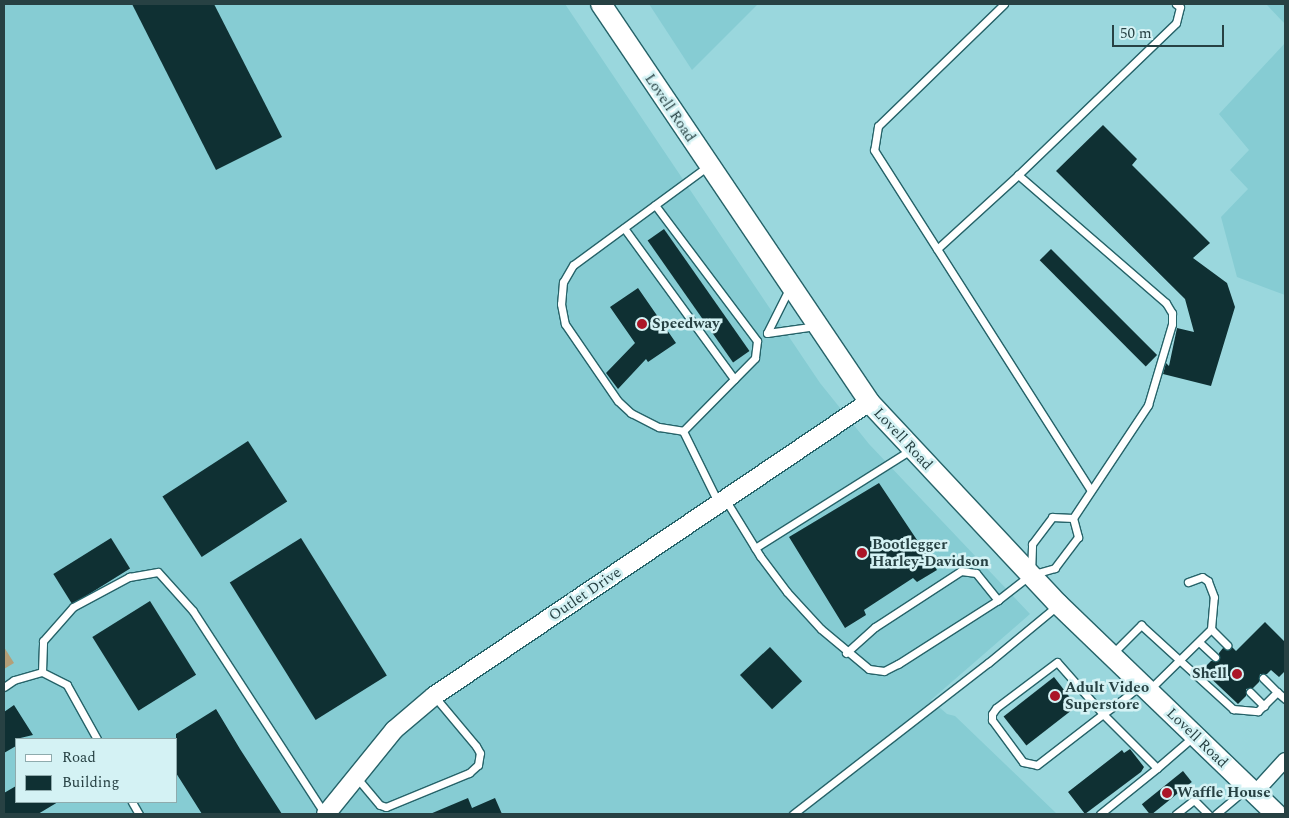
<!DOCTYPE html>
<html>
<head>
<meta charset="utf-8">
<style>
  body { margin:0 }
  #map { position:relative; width:1289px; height:818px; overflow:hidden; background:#9ad7dd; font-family:Spectral,serif }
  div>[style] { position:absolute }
  .built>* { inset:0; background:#86ccd3 }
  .green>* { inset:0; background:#b49f78 }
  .building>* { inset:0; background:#0f3033; transform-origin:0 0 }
  .roads { filter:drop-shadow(1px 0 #266369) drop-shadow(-1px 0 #266369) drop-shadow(0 1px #266369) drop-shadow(0 -1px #266369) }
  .service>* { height:7px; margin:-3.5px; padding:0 3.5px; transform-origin:3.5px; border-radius:3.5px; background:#fff }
  .minor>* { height:14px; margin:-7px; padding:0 7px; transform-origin:7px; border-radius:7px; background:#fff }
  .tertiary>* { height:18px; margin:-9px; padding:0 9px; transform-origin:9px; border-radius:9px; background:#fff }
  .secondary>* { height:20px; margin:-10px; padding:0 10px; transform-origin:10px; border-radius:10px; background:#fff }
  .dots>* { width:14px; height:14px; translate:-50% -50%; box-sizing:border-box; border:2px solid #d4f2f4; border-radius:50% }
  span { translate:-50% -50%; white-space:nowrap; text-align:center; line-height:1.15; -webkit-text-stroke:5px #d4f2f4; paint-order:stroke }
  .street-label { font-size:15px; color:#274143 }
  .poi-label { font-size:15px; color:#274143; font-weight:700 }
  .left { translate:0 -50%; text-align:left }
  .right { translate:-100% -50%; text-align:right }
  .frame { position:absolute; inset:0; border:5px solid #274143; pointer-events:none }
  .legend { position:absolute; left:15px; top:738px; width:162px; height:65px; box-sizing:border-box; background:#d4f2f4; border:1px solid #8fabad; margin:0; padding:6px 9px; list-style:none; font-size:15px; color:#274143 }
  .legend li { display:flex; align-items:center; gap:10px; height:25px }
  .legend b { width:25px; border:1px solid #8fabad }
  .scale { position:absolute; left:1112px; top:25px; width:112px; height:22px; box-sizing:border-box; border:2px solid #274143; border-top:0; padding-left:6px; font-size:15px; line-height:18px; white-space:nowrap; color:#274143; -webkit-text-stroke:4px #d4f2f4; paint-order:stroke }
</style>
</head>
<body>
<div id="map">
  <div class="built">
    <i style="clip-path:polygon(evenodd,4px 4px,565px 4px,820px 383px,869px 444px,1030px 614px,931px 700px,947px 714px,955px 716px,1057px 814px,4px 814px,4px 4px,16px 739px,176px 739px,176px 802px,16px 802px,16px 739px)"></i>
    <i style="clip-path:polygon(649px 4px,758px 4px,692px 70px)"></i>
    <i style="clip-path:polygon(1266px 4px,1285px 4px,1285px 24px)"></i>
    <i style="clip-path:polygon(1285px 43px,1285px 295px,1237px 277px,1221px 217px,1248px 189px,1230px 170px,1249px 150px,1219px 114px)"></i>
  </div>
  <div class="green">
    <i style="clip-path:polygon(4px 647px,14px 663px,4px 669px)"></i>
  </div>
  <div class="building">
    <i style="clip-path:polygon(132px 4px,214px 4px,282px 137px,216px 170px)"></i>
    <i style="clip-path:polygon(1103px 125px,1137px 159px,1132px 165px,1210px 243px,1193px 258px,1227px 283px,1235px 307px,1211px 386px,1163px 374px,1166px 363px,1169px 366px,1177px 328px,1194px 332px,1185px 299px,1056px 171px)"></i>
    <i style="left:664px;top:229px;width:149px;height:20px;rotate:55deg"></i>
    <i style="left:1051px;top:249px;width:150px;height:16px;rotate:45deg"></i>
    <i style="clip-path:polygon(638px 288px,676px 343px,648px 362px,646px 359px,618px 389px,606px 373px,635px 343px,610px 307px)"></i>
    <i style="left:248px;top:441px;width:72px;height:102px;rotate:57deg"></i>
    <i style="clip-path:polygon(879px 483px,937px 570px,917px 582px,913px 578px,864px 610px,866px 615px,845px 628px,789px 537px)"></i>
    <i style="left:111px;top:538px;width:36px;height:68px;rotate:58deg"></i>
    <i style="left:301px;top:538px;width:162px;height:84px;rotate:58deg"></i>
    <i style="left:150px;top:601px;width:87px;height:68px;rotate:58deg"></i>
    <i style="clip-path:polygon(1265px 622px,1285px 642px,1285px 671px,1279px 677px,1271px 670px,1267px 674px,1260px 674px,1259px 682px,1253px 688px,1246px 689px,1246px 696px,1238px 704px,1202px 670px,1211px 661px,1218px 661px,1219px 653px,1223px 648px,1232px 647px,1236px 651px)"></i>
    <i style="left:770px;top:647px;width:47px;height:41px;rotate:47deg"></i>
    <i style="left:1054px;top:677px;width:37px;height:64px;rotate:52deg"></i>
    <i style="clip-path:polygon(14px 705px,33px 735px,16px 739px,16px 746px,4px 753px,4px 712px)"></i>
    <i style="clip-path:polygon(216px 709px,240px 749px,282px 814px,202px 814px,176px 773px,176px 734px)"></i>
    <i style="clip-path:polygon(1130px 749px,1144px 767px,1141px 772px,1085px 814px,1068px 792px,1122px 750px,1124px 753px)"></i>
    <i style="left:1183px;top:771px;width:14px;height:53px;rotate:51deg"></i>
    <i style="clip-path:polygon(16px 786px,16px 802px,58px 802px,38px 814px,4px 814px,4px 793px)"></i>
    <i style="clip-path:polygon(468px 798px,472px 808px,495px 798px,502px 814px,430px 814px)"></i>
  </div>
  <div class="roads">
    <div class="service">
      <i style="left:1004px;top:4px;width:175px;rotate:135.9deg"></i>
      <i style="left:878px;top:126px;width:24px;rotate:99deg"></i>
      <i style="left:874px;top:150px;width:403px;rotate:57.5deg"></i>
      <i style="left:708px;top:166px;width:167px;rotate:143.7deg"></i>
      <i style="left:573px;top:265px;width:20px;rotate:120deg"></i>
      <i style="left:563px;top:282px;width:22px;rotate:95deg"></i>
      <i style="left:561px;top:304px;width:20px;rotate:79deg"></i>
      <i style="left:565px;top:324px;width:93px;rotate:55.5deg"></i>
      <i style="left:618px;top:401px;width:18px;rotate:43deg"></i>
      <i style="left:631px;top:413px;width:31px;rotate:27deg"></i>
      <i style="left:659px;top:427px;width:24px;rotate:9deg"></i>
      <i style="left:683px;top:431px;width:79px;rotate:63.8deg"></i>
      <i style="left:655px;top:205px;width:170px;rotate:53.1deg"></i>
      <i style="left:757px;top:341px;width:17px;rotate:97deg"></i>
      <i style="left:755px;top:358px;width:103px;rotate:134.6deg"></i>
      <i style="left:624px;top:228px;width:187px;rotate:53.9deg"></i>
      <i style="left:937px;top:249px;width:110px;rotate:-42.4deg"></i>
      <i style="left:789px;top:289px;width:49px;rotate:116.6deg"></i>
      <i style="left:767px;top:333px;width:49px;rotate:-8.1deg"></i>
      <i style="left:725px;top:499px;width:67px;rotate:58.4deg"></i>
      <i style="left:760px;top:556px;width:45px;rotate:53.1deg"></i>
      <i style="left:787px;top:592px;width:50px;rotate:47.4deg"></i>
      <i style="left:821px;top:629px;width:62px;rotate:39.8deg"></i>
      <i style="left:869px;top:669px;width:15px;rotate:8deg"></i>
      <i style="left:884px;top:671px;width:16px;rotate:-27deg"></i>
      <i style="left:898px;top:664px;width:119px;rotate:-32.6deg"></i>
      <i style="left:998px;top:600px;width:41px;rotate:-38deg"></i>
      <i style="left:1052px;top:517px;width:21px;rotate:3deg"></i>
      <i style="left:1073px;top:518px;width:20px;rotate:75deg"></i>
      <i style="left:1078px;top:537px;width:39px;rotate:127deg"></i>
      <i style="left:1055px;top:568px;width:25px;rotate:164deg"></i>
      <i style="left:1031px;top:575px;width:31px;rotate:-88deg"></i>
      <i style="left:1032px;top:544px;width:34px;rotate:-53deg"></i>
      <i style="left:1073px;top:518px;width:136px;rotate:-56.4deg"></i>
      <i style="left:1148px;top:405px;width:84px;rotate:-73.5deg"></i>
      <i style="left:1172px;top:324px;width:11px;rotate:-90deg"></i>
      <i style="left:1172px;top:313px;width:12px;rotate:-121deg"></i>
      <i style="left:1166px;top:303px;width:196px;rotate:-139.1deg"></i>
      <i style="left:1018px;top:175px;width:219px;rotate:-43.9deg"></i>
      <i style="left:1176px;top:23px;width:16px;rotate:-76deg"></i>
      <i style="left:1180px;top:7px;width:5px;rotate:-143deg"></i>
      <i style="left:755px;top:548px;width:186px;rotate:-32.2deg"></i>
      <i style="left:1211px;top:629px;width:23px;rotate:45deg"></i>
      <i style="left:1199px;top:642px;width:22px;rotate:43deg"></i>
      <i style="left:846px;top:653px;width:39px;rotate:-42deg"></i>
      <i style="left:875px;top:627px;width:103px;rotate:-33.1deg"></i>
      <i style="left:961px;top:571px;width:15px;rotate:8deg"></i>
      <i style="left:976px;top:573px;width:35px;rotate:51deg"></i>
      <i style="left:1113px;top:653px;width:40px;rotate:-45deg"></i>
      <i style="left:1141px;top:625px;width:125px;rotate:42.4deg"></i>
      <i style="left:1233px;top:709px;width:25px;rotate:5deg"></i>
      <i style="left:1258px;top:711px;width:27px;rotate:-45deg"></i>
      <i style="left:1277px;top:692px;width:11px;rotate:41deg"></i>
      <i style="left:42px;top:672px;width:31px;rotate:-88deg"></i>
      <i style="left:43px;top:641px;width:45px;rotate:-48.6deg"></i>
      <i style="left:73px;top:607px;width:64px;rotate:-28.2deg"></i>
      <i style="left:129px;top:577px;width:29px;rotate:-10deg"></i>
      <i style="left:158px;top:572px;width:52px;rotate:48.1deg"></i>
      <i style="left:193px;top:611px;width:242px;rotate:57deg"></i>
      <i style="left:1263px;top:678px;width:20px;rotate:45deg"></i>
      <i style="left:4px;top:687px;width:12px;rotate:-35deg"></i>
      <i style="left:14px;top:680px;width:29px;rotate:-16deg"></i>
      <i style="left:42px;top:672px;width:28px;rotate:27deg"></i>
      <i style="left:67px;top:685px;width:62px;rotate:60.9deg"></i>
      <i style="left:1150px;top:689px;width:86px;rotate:-44.5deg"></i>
      <i style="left:1211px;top:629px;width:32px;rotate:-85deg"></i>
      <i style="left:1214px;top:597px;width:17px;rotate:-111deg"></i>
      <i style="left:1208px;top:581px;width:7px;rotate:-146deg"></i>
      <i style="left:1202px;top:577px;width:15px;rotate:160deg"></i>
      <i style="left:1250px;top:692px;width:20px;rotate:45deg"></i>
      <i style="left:1157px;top:768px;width:48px;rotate:-40.7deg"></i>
      <i style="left:357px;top:778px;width:35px;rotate:50deg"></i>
      <i style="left:380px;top:805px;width:6px;rotate:18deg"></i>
      <i style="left:386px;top:807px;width:90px;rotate:-22.3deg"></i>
      <i style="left:469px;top:773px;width:12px;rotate:-42deg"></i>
      <i style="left:478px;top:765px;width:12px;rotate:-81deg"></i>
      <i style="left:480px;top:753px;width:8px;rotate:-120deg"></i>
      <i style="left:476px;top:746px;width:64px;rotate:-129.9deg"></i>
      <i style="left:132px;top:802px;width:14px;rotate:60deg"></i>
      <i style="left:793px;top:814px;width:247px;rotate:-37.8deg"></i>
      <i style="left:988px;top:663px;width:91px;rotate:-39.6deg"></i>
      <i style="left:1100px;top:814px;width:73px;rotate:-38.9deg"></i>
      <i style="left:1157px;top:768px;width:76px;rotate:-135deg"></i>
      <i style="left:1103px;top:714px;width:69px;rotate:-131.5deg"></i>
      <i style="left:1057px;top:662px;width:76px;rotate:143deg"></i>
      <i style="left:996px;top:708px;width:7px;rotate:124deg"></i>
      <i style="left:992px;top:714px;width:6px;rotate:90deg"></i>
      <i style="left:992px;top:720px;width:52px;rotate:53.6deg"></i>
      <i style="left:1023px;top:762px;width:14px;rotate:12deg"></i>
      <i style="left:1037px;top:765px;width:83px;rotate:-37.7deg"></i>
      <i style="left:1103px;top:714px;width:22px;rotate:-36deg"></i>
      <i style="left:1121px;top:701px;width:26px;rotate:-39deg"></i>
      <i style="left:1176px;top:814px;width:23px;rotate:-38deg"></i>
      <i style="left:1194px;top:800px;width:20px;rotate:45deg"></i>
      <i style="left:1216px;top:814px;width:39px;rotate:-40deg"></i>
    </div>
    <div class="minor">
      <i style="left:1254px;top:794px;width:46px;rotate:-47.6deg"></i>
    </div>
    <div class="tertiary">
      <i style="left:326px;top:814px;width:108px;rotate:-51deg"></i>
      <i style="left:394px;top:730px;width:52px;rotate:-40.4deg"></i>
      <i style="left:434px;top:696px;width:525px;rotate:-34.05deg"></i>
    </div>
    <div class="secondary">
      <i style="left:601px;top:4px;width:480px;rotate:56deg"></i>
      <i style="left:869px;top:402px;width:277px;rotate:46.9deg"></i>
      <i style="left:1058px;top:604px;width:303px;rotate:43.9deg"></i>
    </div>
  </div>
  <div class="dots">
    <i style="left:642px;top:324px;background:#ab1627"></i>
    <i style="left:862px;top:553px;background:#ab1627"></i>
    <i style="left:1237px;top:674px;background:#ab1627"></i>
    <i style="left:1055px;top:696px;background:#ab1627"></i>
    <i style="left:1167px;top:793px;background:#ab1627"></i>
  </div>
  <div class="street-label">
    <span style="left:670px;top:108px;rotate:56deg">Lovell Road</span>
    <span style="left:903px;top:439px;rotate:47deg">Lovell Road</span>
    <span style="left:585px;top:594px;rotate:-34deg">Outlet Drive</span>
    <span style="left:1197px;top:738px;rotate:44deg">Lovell Road</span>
  </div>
  <div class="poi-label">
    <span class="left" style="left:652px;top:324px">Speedway</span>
    <span class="left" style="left:872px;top:553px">Bootlegger<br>Harley-Davidson</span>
    <span class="right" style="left:1227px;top:674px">Shell</span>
    <span class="left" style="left:1065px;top:696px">Adult Video<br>Superstore</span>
    <span class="left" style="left:1177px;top:793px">Waffle House</span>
  </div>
  <div class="frame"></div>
  <ul class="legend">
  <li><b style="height:6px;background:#fff"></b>Road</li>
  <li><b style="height:14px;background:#0f3033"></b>Building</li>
  </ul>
  <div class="scale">50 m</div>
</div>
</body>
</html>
